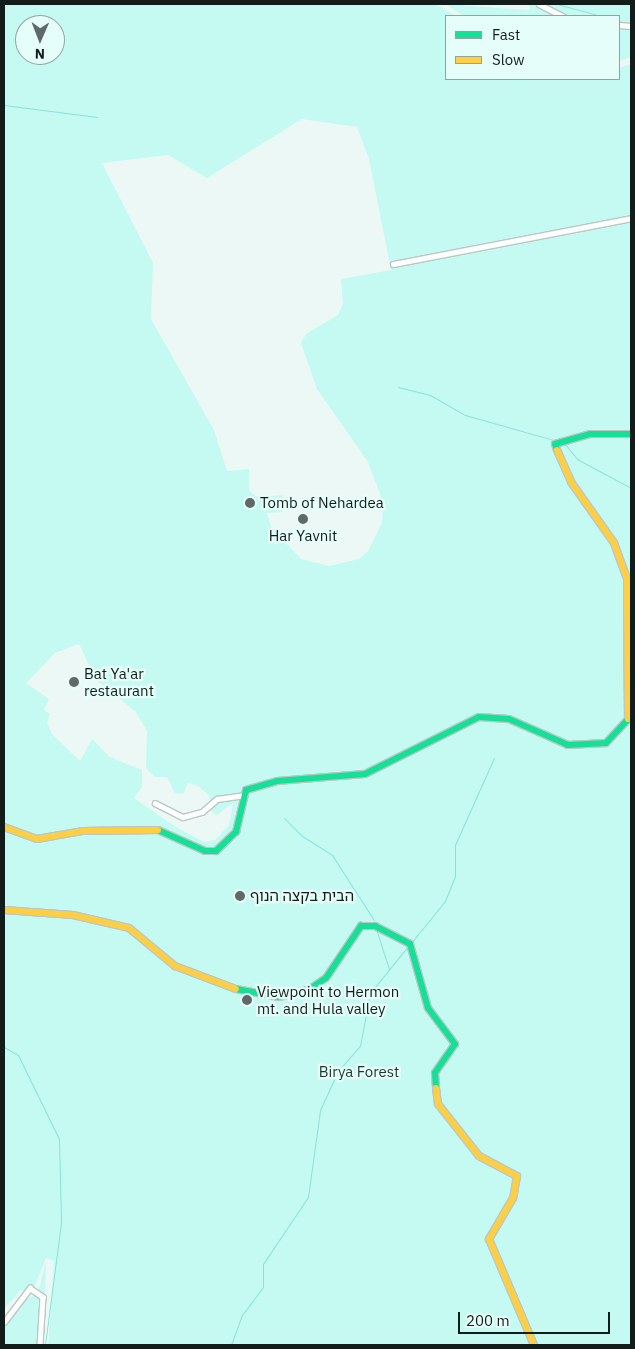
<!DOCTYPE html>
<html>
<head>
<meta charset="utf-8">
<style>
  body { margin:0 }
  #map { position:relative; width:635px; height:1349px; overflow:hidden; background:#ecf8f6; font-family:"IBM Plex Sans","Noto Sans Hebrew",sans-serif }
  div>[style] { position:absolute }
  .green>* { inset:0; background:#c5faf2 }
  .stream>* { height:1px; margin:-0.5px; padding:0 0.5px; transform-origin:0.5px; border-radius:0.5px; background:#86e4d8 }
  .roads { filter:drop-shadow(1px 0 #bcc7c5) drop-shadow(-1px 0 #bcc7c5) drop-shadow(0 1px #bcc7c5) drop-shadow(0 -1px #bcc7c5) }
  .street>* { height:4.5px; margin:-2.25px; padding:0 2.25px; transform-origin:2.25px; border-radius:2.25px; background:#fcfefe }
  .fast>* { height:6px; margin:-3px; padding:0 3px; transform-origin:3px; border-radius:3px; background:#16e098 }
  .slow>* { height:6px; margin:-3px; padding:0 3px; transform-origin:3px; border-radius:3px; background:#ffcf43 }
  .dots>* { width:14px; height:14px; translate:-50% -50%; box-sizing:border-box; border:2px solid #e6fef9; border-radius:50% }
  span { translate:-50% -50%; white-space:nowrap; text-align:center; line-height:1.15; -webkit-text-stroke:4.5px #e6fef9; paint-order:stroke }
  .poi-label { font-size:15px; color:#121c1b }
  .left { translate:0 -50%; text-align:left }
  .park-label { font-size:15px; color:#1f3532 }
  .frame { position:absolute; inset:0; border:5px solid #121c1b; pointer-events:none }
  .legend { position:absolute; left:445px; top:15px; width:175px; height:65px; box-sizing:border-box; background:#e6fef9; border:1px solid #91a4a0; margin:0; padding:6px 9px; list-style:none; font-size:15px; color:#121c1b }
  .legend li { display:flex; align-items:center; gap:10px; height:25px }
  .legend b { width:25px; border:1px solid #91a4a0 }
  .north { position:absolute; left:15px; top:15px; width:50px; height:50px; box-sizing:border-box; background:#e6fef9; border:1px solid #91a4a0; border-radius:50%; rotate:181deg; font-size:14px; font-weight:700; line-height:20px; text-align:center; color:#121c1b }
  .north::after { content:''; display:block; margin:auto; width:18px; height:22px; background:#5e6968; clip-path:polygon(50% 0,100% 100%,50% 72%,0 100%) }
  .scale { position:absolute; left:458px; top:1312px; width:152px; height:22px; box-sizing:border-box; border:2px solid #121c1b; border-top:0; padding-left:6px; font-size:15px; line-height:18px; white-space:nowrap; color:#121c1b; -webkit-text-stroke:4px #e6fef9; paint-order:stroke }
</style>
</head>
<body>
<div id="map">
  <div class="green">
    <i style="clip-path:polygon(evenodd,4px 4px,436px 4px,455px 16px,446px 16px,446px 79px,619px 79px,619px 68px,631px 64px,631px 1345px,48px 1345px,54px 1261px,46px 1258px,33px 1291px,20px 1291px,4px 1309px,4px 4px,25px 25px,55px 25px,55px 55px,25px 55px,25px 25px,4px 4px,302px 119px,357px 127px,369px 159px,391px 270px,341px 279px,343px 304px,338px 315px,306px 334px,301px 343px,317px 389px,368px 462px,383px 502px,382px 523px,368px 551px,359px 559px,329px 566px,301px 559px,271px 527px,267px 513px,282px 512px,283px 495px,256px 497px,249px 490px,249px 469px,227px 471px,214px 430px,151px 319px,153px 263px,102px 163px,168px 155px,207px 178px,302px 119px,4px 4px,79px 644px,96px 680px,136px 712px,147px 731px,146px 768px,155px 777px,167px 777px,175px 793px,183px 794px,188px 783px,196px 785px,209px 795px,211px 811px,217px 815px,233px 803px,229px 825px,215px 840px,204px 842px,176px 827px,134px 798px,142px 787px,142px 770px,110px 757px,92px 739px,80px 761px,52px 734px,47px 723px,50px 714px,44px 710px,49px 699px,26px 683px,55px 653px,79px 644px)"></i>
    <i style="clip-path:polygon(445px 4px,529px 10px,530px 4px,631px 4px,631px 57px,619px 61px,619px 16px,464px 16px)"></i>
    <i style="clip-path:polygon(46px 1261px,44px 1345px,4px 1345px,4px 1326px,17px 1304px,38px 1293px)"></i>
  </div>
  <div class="stream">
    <i style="left:557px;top:4px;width:46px;rotate:15.3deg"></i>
    <i style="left:619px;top:21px;width:9px;rotate:18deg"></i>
    <i style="left:4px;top:105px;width:94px;rotate:7.4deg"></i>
    <i style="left:398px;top:387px;width:33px;rotate:14deg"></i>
    <i style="left:430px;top:395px;width:40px;rotate:29.7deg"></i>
    <i style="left:465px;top:415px;width:96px;rotate:15.8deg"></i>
    <i style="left:565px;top:444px;width:19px;rotate:51deg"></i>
    <i style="left:577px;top:459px;width:61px;rotate:28.2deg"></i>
    <i style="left:284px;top:818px;width:25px;rotate:45deg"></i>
    <i style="left:302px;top:836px;width:36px;rotate:32deg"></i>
    <i style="left:332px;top:855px;width:77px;rotate:57.1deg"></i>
    <i style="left:377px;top:932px;width:39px;rotate:72deg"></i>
    <i style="left:411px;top:943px;width:54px;rotate:-51deg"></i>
    <i style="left:445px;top:901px;width:27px;rotate:-68deg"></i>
    <i style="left:455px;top:876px;width:31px;rotate:-90deg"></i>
    <i style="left:455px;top:845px;width:95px;rotate:-65.9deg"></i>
    <i style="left:4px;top:1047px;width:16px;rotate:30deg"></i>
    <i style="left:18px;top:1055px;width:93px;rotate:64deg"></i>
    <i style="left:59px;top:1139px;width:84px;rotate:88.6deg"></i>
    <i style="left:61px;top:1223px;width:123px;rotate:97.5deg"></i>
    <i style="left:231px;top:1345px;width:32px;rotate:-70deg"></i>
    <i style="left:242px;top:1315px;width:35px;rotate:-53deg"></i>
    <i style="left:263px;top:1287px;width:23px;rotate:-90deg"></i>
    <i style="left:263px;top:1264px;width:81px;rotate:-56.1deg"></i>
    <i style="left:308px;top:1197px;width:88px;rotate:-82.1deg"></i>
    <i style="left:320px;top:1110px;width:43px;rotate:-65.2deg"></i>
    <i style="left:338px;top:1071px;width:33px;rotate:-49deg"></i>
    <i style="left:360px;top:1046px;width:54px;rotate:-79.3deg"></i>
    <i style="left:370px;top:993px;width:60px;rotate:-51deg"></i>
  </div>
  <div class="roads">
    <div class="street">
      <i style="left:539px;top:4px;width:27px;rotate:27deg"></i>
      <i style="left:619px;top:25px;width:12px;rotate:5deg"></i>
      <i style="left:393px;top:264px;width:242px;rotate:-10.9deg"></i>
      <i style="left:155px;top:803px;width:31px;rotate:27deg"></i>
      <i style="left:183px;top:817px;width:20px;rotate:-15deg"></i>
      <i style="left:202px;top:812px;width:20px;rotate:-41deg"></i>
      <i style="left:217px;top:799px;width:28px;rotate:-8deg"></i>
      <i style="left:4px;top:1322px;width:43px;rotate:-52.6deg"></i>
      <i style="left:30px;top:1288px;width:16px;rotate:35deg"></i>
      <i style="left:43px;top:1297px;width:48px;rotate:93.6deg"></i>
    </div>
    <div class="fast">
      <i style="left:557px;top:450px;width:6px;rotate:-108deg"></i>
      <i style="left:555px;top:444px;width:36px;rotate:-16deg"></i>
      <i style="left:590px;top:434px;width:41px"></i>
      <i style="left:158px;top:830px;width:51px;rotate:24.1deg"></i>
      <i style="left:205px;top:851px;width:11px"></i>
      <i style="left:216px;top:851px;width:28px;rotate:-44deg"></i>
      <i style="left:236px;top:832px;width:43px;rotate:-76.6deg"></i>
      <i style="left:246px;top:790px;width:32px;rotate:-16deg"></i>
      <i style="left:277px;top:781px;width:88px;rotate:-4.5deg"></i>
      <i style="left:365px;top:774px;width:127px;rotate:-26.6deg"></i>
      <i style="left:479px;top:717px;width:30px;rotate:4deg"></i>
      <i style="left:509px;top:719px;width:64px;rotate:23.8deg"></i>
      <i style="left:568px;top:745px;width:38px;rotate:-3deg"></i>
      <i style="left:606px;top:743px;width:33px;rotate:-47deg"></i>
      <i style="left:236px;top:989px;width:44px;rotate:10.5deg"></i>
      <i style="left:279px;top:997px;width:32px;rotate:-14deg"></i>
      <i style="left:310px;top:989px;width:19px;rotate:-35deg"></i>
      <i style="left:326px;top:978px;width:63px;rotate:-56.1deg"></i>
      <i style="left:361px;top:926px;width:14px"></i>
      <i style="left:375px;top:926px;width:39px;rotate:27deg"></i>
      <i style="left:410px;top:944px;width:66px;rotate:74.3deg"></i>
      <i style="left:428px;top:1008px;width:45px;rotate:53.1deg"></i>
      <i style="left:455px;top:1044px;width:35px;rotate:125deg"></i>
      <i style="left:435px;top:1073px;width:15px;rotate:86deg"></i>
    </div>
    <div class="slow">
      <i style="left:557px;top:450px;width:35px;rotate:66deg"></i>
      <i style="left:571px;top:482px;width:75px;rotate:54.8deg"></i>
      <i style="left:614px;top:543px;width:37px;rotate:70deg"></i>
      <i style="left:627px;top:578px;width:141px;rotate:89.6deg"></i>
      <i style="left:4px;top:827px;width:35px;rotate:20deg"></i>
      <i style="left:37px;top:839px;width:47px;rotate:-9.9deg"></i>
      <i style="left:83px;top:831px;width:75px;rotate:-0.8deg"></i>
      <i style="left:4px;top:910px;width:69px;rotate:4.1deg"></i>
      <i style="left:73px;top:915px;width:57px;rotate:13.1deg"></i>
      <i style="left:129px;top:928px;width:60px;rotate:39.6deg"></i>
      <i style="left:175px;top:966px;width:65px;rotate:20.7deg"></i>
      <i style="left:436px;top:1088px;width:16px;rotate:83deg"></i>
      <i style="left:438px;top:1104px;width:66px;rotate:51.7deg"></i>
      <i style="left:479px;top:1156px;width:43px;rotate:27.8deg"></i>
      <i style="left:517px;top:1176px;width:22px;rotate:100deg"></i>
      <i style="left:513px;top:1198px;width:48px;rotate:120.3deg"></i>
      <i style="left:489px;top:1239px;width:115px;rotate:67deg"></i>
    </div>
  </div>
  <div class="dots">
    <i style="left:250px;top:503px;background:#5e6968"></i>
    <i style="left:303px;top:519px;background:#5e6968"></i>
    <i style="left:74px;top:682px;background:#5e6968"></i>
    <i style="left:240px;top:896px;background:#5e6968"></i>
    <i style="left:247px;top:1000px;background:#5e6968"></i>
  </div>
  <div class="poi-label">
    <span class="left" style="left:260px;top:503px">Tomb of Nehardea</span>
    <span style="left:303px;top:536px">Har Yavnit</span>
    <span class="left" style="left:84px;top:682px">Bat Ya'ar<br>restaurant</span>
    <span class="left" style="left:250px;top:896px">הבית בקצה הנוף</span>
    <span class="left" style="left:257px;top:1000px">Viewpoint to Hermon<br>mt. and Hula valley</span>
  </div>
  <div class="park-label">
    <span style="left:359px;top:1072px">Birya Forest</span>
  </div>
  <div class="frame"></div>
  <ul class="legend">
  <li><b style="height:6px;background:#16e098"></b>Fast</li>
  <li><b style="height:6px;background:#ffcf43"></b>Slow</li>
  </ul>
  <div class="north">N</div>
  <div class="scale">200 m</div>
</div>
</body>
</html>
